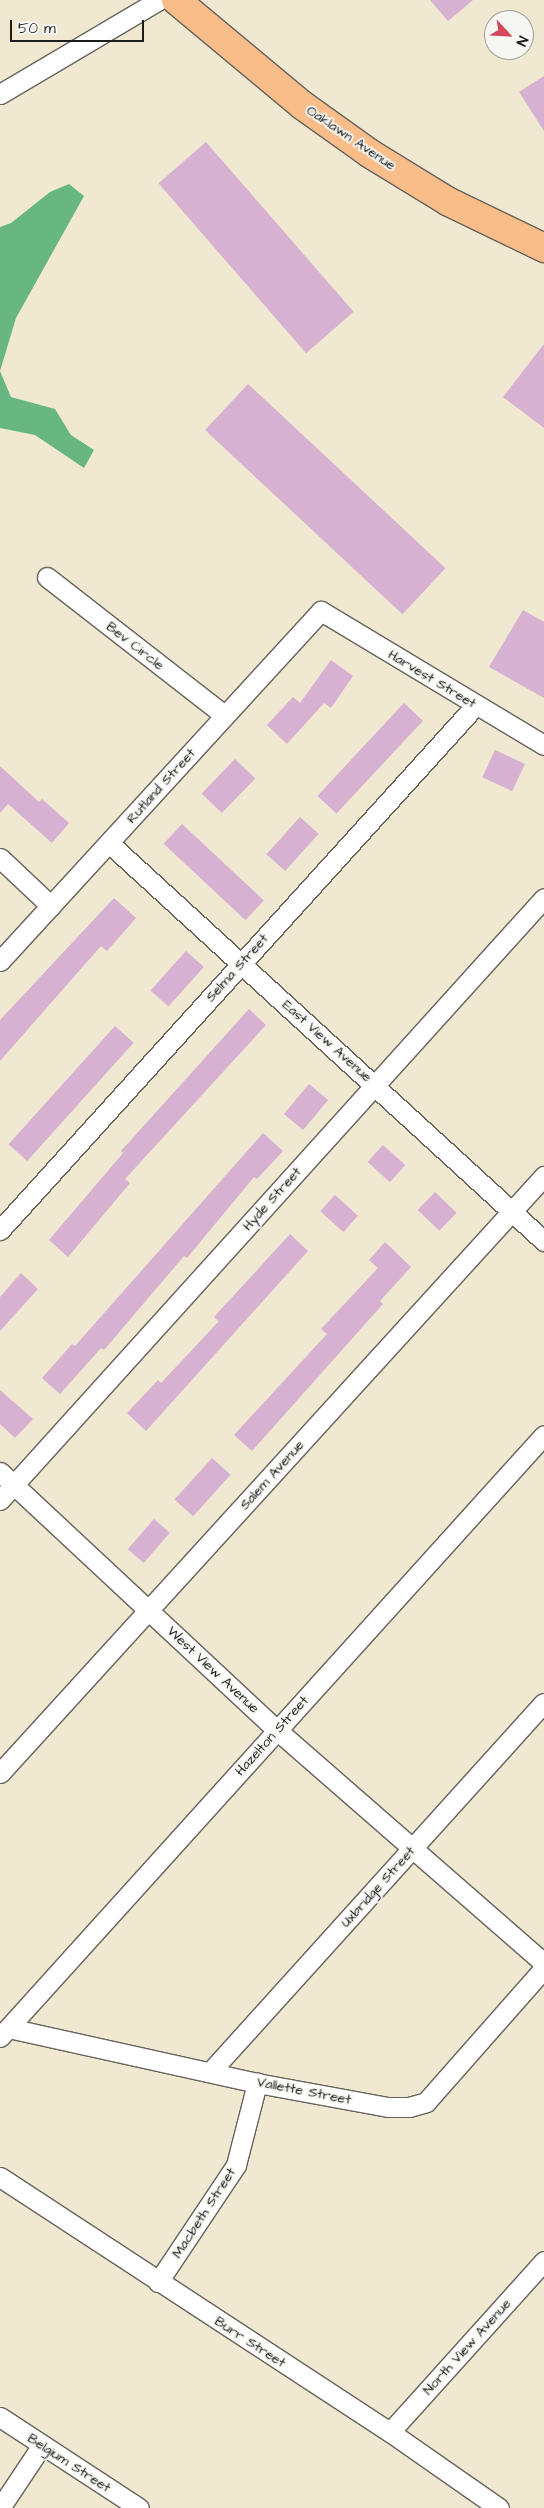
<!DOCTYPE html>
<html>
<head>
<meta charset="utf-8">
<style>
  body { margin:0 }
  #map { position:relative; width:544px; height:2508px; overflow:hidden; background:#f0e8d1; font-family:"Architects Daughter",sans-serif }
  div>[style] { position:absolute }
  .forest>* { inset:0; background:#69b780 }
  .building>* { inset:0; background:#d7b1d1; transform-origin:0 0 }
  .roads { filter:drop-shadow(1px 0 #66635b) drop-shadow(-1px 0 #66635b) drop-shadow(0 1px #66635b) drop-shadow(0 -1px #66635b) }
  .minor>* { height:19px; margin:-9.5px; padding:0 9.5px; transform-origin:9.5px; border-radius:9.5px; background:#fff }
  .primary>* { height:28px; margin:-14px; padding:0 14px; transform-origin:14px; border-radius:14px; background:#f8bd88 }
  span { translate:-50% -50%; white-space:nowrap; text-align:center; line-height:1.15; -webkit-text-stroke:4px #f6f6f2; paint-order:stroke }
  .street-label { font-size:14px; color:#1c1c1c }
  .north { position:absolute; left:484px; top:10px; width:50px; height:50px; box-sizing:border-box; background:#f6f6f2; border:1px solid #9f9f9c; border-radius:50%; rotate:115deg; font-size:14px; font-weight:700; line-height:20px; text-align:center; color:#1c1c1c }
  .north::after { content:''; display:block; margin:auto; width:18px; height:22px; background:#d1495b; clip-path:polygon(50% 0,100% 100%,50% 72%,0 100%) }
  .scale { position:absolute; left:10px; top:20px; width:134px; height:22px; box-sizing:border-box; border:2px solid #1c1c1c; border-top:0; padding-left:6px; font-size:15px; line-height:18px; white-space:nowrap; color:#1c1c1c; -webkit-text-stroke:4px #f6f6f2; paint-order:stroke }
</style>
</head>
<body>
<div id="map">
  <div class="forest">
    <i style="clip-path:polygon(69px 184px,84px 196px,16px 318px,0 371px,11px 397px,55px 409px,71px 435px,94px 450px,84px 468px,35px 435px,0 428px,0 227px,11px 223px,50px 192px)"></i>
  </div>
  <div class="building">
    <i style="clip-path:polygon(430px 0,473px 0,448px 21px)"></i>
    <i style="clip-path:polygon(544px 76px,544px 131px,519px 92px)"></i>
    <i style="left:206px;top:142px;width:225px;height:63px;rotate:49deg"></i>
    <i style="clip-path:polygon(544px 344px,544px 428px,503px 397px)"></i>
    <i style="left:248px;top:384px;width:270px;height:63px;rotate:43deg"></i>
    <i style="clip-path:polygon(523px 610px,544px 622px,544px 698px,489px 667px)"></i>
    <i style="clip-path:polygon(331px 660px,353px 676px,331px 708px,324px 703px,287px 744px,267px 725px,293px 697px,300px 703px)"></i>
    <i style="left:404px;top:703px;width:26px;height:127px;rotate:43deg"></i>
    <i style="left:495px;top:750px;width:33px;height:30px;rotate:25deg"></i>
    <i style="left:235px;top:759px;width:28px;height:48px;rotate:44deg"></i>
    <i style="clip-path:polygon(0 766px,39px 802px,42px 799px,69px 823px,52px 843px,8px 804px,0 813px)"></i>
    <i style="left:300px;top:817px;width:25px;height:50px;rotate:42deg"></i>
    <i style="left:182px;top:824px;width:112px;height:27px;rotate:43deg"></i>
    <i style="clip-path:polygon(114px 898px,136px 918px,107px 951px,101px 946px,0 1061px,0 1020px)"></i>
    <i style="left:186px;top:951px;width:24px;height:53px;rotate:42deg"></i>
    <i style="clip-path:polygon(249px 1009px,266px 1025px,125px 1179px,130px 1183px,68px 1257px,49px 1240px,123px 1153px,121px 1151px)"></i>
    <i style="left:115px;top:1026px;width:25px;height:159px;rotate:42deg"></i>
    <i style="left:309px;top:1084px;width:25px;height:39px;rotate:40deg"></i>
    <i style="clip-path:polygon(263px 1133px,283px 1151px,257px 1179px,254px 1177px,187px 1258px,184px 1256px,104px 1350px,101px 1348px,60px 1394px,42px 1378px,72px 1344px,75px 1346px)"></i>
    <i style="left:383px;top:1145px;width:30px;height:23px;rotate:42deg"></i>
    <i style="left:435px;top:1192px;width:30px;height:25px;rotate:44deg"></i>
    <i style="left:335px;top:1195px;width:31px;height:22px;rotate:42deg"></i>
    <i style="clip-path:polygon(290px 1234px,308px 1251px,146px 1431px,127px 1413px,158px 1380px,161px 1383px,219px 1321px,214px 1317px)"></i>
    <i style="clip-path:polygon(385px 1242px,411px 1267px,380px 1301px,383px 1304px,252px 1451px,234px 1435px,327px 1334px,321px 1329px,378px 1268px,369px 1260px)"></i>
    <i style="clip-path:polygon(21px 1273px,38px 1289px,0 1331px,0 1297px)"></i>
    <i style="clip-path:polygon(0 1390px,33px 1419px,15px 1438px,0 1424px)"></i>
    <i style="left:212px;top:1458px;width:25px;height:56px;rotate:42deg"></i>
    <i style="left:154px;top:1519px;width:21px;height:40px;rotate:41deg"></i>
  </div>
  <div class="roads">
    <div class="minor">
      <i style="left:0;top:94px;width:185px;rotate:-30.6deg"></i>
      <i style="left:47px;top:577px;width:224px;rotate:37.9deg"></i>
      <i style="left:109px;top:843px;width:590px;rotate:42.46deg"></i>
      <i style="left:0;top:858px;width:70px;rotate:43.3deg"></i>
      <i style="left:0;top:961px;width:475px;rotate:-47.5deg"></i>
      <i style="left:321px;top:611px;width:260px;rotate:31deg"></i>
      <i style="left:0;top:1230px;width:707px;rotate:-47.81deg"></i>
      <i style="left:0;top:1472px;width:380px;rotate:43deg"></i>
      <i style="left:278px;top:1731px;width:353px;rotate:41.1deg"></i>
      <i style="left:0;top:1500px;width:811px;rotate:-47.9deg"></i>
      <i style="left:0;top:1773px;width:808px;rotate:-47.66deg"></i>
      <i style="left:9px;top:2028px;width:254px;rotate:12.5deg"></i>
      <i style="left:257px;top:2083px;width:133px;rotate:10.4deg"></i>
      <i style="left:388px;top:2107px;width:21px"></i>
      <i style="left:409px;top:2107px;width:18px;rotate:-16deg"></i>
      <i style="left:426px;top:2102px;width:179px;rotate:-48.6deg"></i>
      <i style="left:0;top:2037px;width:811px;rotate:-47.9deg"></i>
      <i style="left:211px;top:2071px;width:496px;rotate:-47.9deg"></i>
      <i style="left:0;top:2177px;width:466px;rotate:33.2deg"></i>
      <i style="left:390px;top:2432px;width:133px;rotate:34.9deg"></i>
      <i style="left:158px;top:2282px;width:141px;rotate:-56.3deg"></i>
      <i style="left:236px;top:2165px;width:85px;rotate:-75.6deg"></i>
      <i style="left:0;top:2417px;width:166px;rotate:33.2deg"></i>
      <i style="left:390px;top:2432px;width:230px;rotate:-48deg"></i>
      <i style="left:0;top:2508px;width:76px;rotate:-56.3deg"></i>
    </div>
    <div class="primary">
      <i style="left:176px;top:0;width:164px;rotate:39.8deg"></i>
      <i style="left:302px;top:105px;width:82px;rotate:35.6deg"></i>
      <i style="left:369px;top:153px;width:94px;rotate:31.5deg"></i>
      <i style="left:449px;top:202px;width:106px;rotate:25.8deg"></i>
    </div>
  </div>
  <div class="street-label">
    <span style="left:351px;top:138px;rotate:34deg">Oaklawn Avenue</span>
    <span style="left:135px;top:646px;rotate:38deg">Bev Circle</span>
    <span style="left:432px;top:679px;rotate:31deg">Harvest Street</span>
    <span style="left:161px;top:786px;rotate:-48deg">Rutland Street</span>
    <span style="left:237px;top:968px;rotate:-48deg">Selma Street</span>
    <span style="left:327px;top:1041px;rotate:42deg">East View Avenue</span>
    <span style="left:272px;top:1199px;rotate:-48deg">Hyde Street</span>
    <span style="left:272px;top:1475px;rotate:-48deg">Salem Avenue</span>
    <span style="left:213px;top:1670px;rotate:43deg">West View Avenue</span>
    <span style="left:272px;top:1736px;rotate:-48deg">Hazelton Street</span>
    <span style="left:378px;top:1887px;rotate:-48deg">Uxbridge Street</span>
    <span style="left:304px;top:2091px;rotate:11deg">Vallette Street</span>
    <span style="left:204px;top:2213px;rotate:-57deg">Macbeth Street</span>
    <span style="left:250px;top:2342px;rotate:33deg">Burr Street</span>
    <span style="left:467px;top:2347px;rotate:-48deg">North View Avenue</span>
    <span style="left:69px;top:2463px;rotate:33deg">Belgium Street</span>
  </div>
  <div class="north">N</div>
  <div class="scale">50 m</div>
</div>
</body>
</html>
